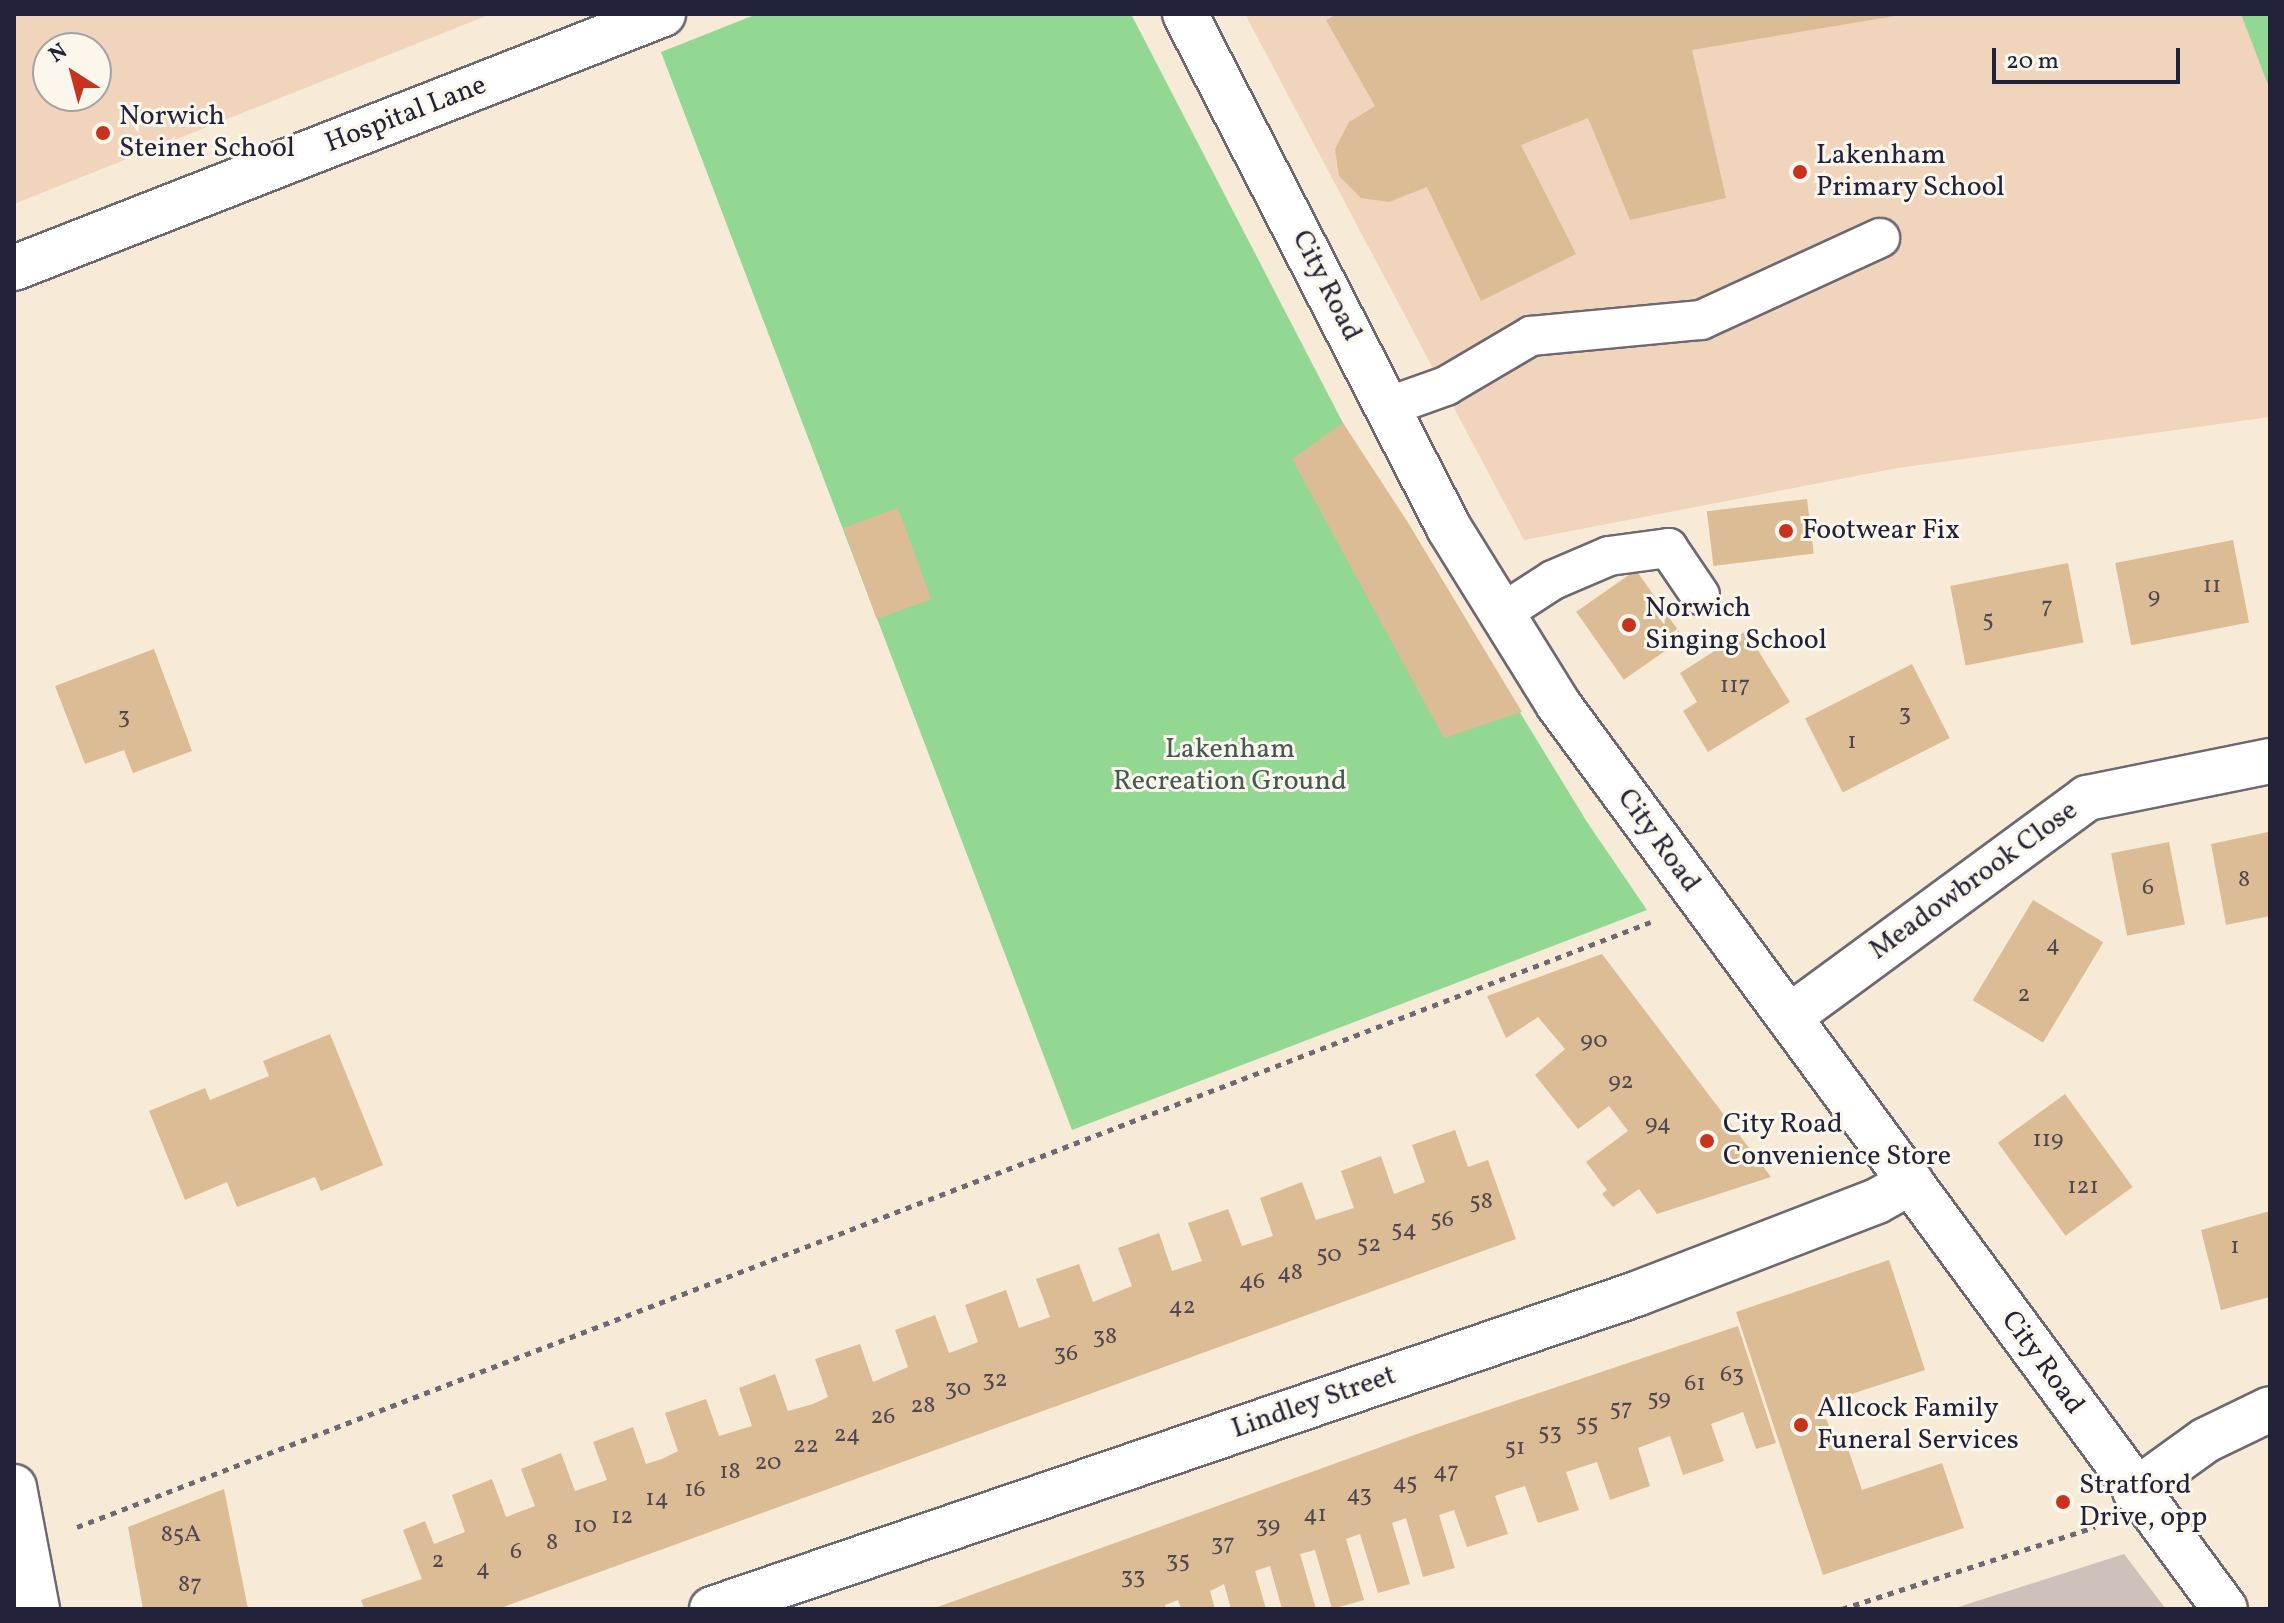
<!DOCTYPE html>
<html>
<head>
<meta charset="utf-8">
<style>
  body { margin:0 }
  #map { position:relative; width:2284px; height:1623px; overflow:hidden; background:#f7ebd8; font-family:Vollkorn,serif }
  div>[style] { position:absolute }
  .built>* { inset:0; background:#f0d5bc }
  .industrial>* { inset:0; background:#cec1b9 }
  .green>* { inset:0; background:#92d893 }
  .building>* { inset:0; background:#dcbc94; transform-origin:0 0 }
  .path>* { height:5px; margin-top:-2.5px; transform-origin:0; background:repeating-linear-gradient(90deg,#6d6872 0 6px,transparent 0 12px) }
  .roads { filter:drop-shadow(2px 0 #6d6872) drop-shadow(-2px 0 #6d6872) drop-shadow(0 2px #6d6872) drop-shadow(0 -2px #6d6872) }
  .service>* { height:38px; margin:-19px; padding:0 19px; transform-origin:19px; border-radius:19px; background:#fff }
  .minor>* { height:44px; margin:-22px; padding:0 22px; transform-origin:22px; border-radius:22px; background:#fff }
  .tertiary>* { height:44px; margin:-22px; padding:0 22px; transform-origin:22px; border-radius:22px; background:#fff }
  .dots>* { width:22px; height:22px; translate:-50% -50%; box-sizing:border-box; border:4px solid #fbf7ec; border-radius:50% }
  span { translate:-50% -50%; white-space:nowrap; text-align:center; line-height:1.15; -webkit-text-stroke:6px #fbf7ec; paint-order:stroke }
  .number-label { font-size:24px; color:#504851 }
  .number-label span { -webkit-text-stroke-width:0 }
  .street-label { font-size:28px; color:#22223b }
  .poi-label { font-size:28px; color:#22223b }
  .left { translate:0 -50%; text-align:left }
  .park-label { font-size:28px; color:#445955 }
  .frame { position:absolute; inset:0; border:16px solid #22223b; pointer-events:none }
  .north { position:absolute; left:32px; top:32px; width:80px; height:80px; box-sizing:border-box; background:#fbf7ec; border:2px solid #a4a2a5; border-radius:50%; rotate:324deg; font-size:22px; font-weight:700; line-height:32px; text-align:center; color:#22223b }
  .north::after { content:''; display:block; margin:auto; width:28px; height:36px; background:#c8321e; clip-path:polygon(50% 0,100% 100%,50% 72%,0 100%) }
  .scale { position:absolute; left:1992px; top:48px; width:188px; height:36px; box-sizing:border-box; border:4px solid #22223b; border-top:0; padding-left:10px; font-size:24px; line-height:28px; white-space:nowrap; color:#22223b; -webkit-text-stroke:6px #fbf7ec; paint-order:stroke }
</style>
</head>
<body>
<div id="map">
  <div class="built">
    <i style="clip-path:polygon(evenodd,14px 14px,491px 14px,14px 204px,14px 14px,48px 48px,96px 48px,96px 96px,48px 96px,48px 48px)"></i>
    <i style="clip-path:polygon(1245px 14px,2270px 14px,2270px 417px,1898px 468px,1524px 540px)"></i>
  </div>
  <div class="industrial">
    <i style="clip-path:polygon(2124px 1554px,2166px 1609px,1952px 1609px)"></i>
  </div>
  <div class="green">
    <i style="clip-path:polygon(757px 14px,1131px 14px,1343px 423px,1587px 822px,1647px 910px,1072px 1130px,661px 52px)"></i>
    <i style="clip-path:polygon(2241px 14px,2270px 14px,2270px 90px)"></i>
  </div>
  <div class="building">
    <i style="clip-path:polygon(1337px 14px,1895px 14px,1895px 16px,1692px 50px,1726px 198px,1630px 220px,1588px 118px,1521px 145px,1576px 254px,1481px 301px,1427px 187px,1389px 202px,1361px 198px,1339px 176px,1335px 149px,1349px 122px,1375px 106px,1326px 20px)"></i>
    <i style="clip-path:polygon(1343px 423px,1407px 521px,1522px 712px,1444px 738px,1292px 459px)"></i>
    <i style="left:1807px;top:499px;width:55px;height:101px;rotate:83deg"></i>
    <i style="left:898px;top:508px;width:97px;height:58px;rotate:70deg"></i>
    <i style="left:2233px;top:540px;width:84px;height:120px;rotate:79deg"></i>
    <i style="left:2068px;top:563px;width:81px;height:120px;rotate:79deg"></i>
    <i style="left:1636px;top:570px;width:83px;height:73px;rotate:55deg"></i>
    <i style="clip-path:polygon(1746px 631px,1790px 702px,1708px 752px,1683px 711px,1697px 702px,1680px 673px)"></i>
    <i style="clip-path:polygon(154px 649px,192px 751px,133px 773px,124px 750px,85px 764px,55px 686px)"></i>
    <i style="left:1912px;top:664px;width:83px;height:120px;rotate:63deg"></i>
    <i style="clip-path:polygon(2268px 832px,2270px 916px,2226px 925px,2211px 844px)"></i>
    <i style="left:2169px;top:842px;width:84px;height:59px;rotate:79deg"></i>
    <i style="left:2033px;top:900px;width:82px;height:117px;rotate:31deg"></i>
    <i style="clip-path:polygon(1602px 954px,1687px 1066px,1771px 1177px,1657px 1214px,1639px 1189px,1613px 1207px,1602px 1194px,1607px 1190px,1586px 1162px,1628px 1131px,1609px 1106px,1578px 1129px,1535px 1075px,1565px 1049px,1538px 1017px,1506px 1038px,1487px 996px)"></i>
    <i style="clip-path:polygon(330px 1034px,383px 1165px,321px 1191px,315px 1177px,237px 1207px,227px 1182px,185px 1200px,149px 1111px,205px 1088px,210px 1100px,269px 1076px,263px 1061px)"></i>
    <i style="left:2065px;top:1094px;width:115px;height:83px;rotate:54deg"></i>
    <i style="clip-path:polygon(1455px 1130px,1468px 1167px,1488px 1160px,1516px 1239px,498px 1609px,364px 1609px,361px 1600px,422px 1579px,403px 1530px,425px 1521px,434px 1544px,465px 1532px,452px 1495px,492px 1479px,506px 1517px,519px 1512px,535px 1506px,521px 1469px,561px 1453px,575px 1491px,607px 1480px,593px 1442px,633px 1427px,646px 1464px,662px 1459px,678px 1451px,665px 1413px,706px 1399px,719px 1436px,752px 1426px,739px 1388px,775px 1374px,788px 1411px,813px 1404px,828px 1397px,815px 1359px,860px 1344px,873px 1382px,908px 1367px,895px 1330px,935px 1315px,949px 1353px,963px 1348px,978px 1342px,965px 1305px,1006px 1290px,1019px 1328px,1050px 1317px,1036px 1279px,1079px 1264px,1093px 1302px,1132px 1286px,1118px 1248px,1159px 1233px,1172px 1271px,1202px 1261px,1188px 1223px,1228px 1209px,1242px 1246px,1273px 1236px,1260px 1198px,1302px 1182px,1316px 1220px,1354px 1208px,1341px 1171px,1381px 1156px,1394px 1194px,1425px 1182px,1412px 1145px)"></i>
    <i style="clip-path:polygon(2270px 1211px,2270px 1297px,2221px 1310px,2201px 1230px)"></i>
    <i style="clip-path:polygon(1889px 1260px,1925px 1370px,1821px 1404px,1837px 1449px,1847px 1446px,1862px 1490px,1942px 1463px,1964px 1528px,1823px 1575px,1736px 1312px)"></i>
    <i style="clip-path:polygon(1738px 1326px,1776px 1443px,1756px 1449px,1743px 1412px,1711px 1424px,1724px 1461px,1683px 1475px,1670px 1436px,1638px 1448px,1650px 1486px,1610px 1500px,1597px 1462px,1566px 1472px,1579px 1510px,1538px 1523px,1525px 1486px,1509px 1491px,1495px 1496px,1508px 1534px,1467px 1547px,1454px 1510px,1439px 1515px,1455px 1568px,1423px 1577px,1406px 1518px,1392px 1523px,1410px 1584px,1378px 1593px,1360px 1534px,1346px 1539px,1364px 1600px,1332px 1609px,1315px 1550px,1300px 1554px,1316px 1609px,1282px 1609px,1270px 1566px,1255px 1571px,1266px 1609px,1231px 1609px,1224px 1584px,1210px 1591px,1215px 1609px,1181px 1609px,1178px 1600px,1165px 1605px,1166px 1609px,932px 1609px,1414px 1435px)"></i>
    <i style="clip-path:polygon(224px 1489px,248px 1609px,143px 1609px,128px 1527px)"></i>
  </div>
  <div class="path">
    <i style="left:77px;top:1527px;width:1686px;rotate:-21.03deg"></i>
    <i style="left:1842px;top:1609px;width:266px;rotate:-18deg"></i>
  </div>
  <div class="roads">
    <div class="service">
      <i style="left:1387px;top:407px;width:63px;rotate:-19.6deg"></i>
      <i style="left:1446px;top:386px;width:99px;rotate:-30.5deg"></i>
      <i style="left:1531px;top:336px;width:171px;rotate:-5.4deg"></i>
      <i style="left:1701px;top:320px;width:197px;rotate:-24.6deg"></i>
      <i style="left:1502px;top:613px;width:61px;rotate:-32.9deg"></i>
      <i style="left:1553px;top:580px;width:61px;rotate:-23.2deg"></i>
      <i style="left:1609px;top:556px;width:60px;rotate:-7.7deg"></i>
      <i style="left:1668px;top:548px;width:57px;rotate:55.8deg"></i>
    </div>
    <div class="minor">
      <i style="left:14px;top:268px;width:697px;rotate:-21.37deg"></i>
      <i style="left:1789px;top:1017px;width:370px;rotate:-36.3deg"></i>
      <i style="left:2087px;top:798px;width:187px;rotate:-11.4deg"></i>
      <i style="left:2135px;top:1491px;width:87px;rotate:-35.7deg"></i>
      <i style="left:2206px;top:1440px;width:71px;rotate:-25.8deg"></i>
      <i style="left:712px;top:1609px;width:976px;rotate:-18.82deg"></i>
      <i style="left:1636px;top:1294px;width:258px;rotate:-21.1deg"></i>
      <i style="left:1877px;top:1201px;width:39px;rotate:-29deg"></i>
    </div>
    <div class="tertiary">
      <i style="left:1185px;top:14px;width:578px;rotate:62.81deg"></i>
      <i style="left:1449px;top:528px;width:207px;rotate:58.2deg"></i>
      <i style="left:1558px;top:704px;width:1124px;rotate:53.61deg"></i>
      <i style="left:14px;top:1487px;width:124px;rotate:79.3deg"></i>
    </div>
  </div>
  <div class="dots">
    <i style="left:103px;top:133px;background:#c8321e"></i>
    <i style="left:1800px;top:172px;background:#c8321e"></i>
    <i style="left:1786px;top:531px;background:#c8321e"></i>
    <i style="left:1629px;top:625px;background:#c8321e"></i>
    <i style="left:1707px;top:1141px;background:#c8321e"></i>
    <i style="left:1801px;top:1425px;background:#c8321e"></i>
    <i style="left:2063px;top:1502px;background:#c8321e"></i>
  </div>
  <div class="number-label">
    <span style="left:2212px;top:587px">11</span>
    <span style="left:2154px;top:598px">9</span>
    <span style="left:2047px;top:608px">7</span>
    <span style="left:1988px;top:621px">5</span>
    <span style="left:1735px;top:687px">117</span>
    <span style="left:1905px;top:715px">3</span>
    <span style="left:124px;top:718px">3</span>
    <span style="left:1852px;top:743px">1</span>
    <span style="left:2244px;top:881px">8</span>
    <span style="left:2148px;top:889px">6</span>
    <span style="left:2053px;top:946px">4</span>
    <span style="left:2024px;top:996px">2</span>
    <span style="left:1594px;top:1042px">90</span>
    <span style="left:1621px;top:1083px">92</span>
    <span style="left:1658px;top:1125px">94</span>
    <span style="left:2048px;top:1141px">119</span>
    <span style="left:2083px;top:1188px">121</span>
    <span style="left:1481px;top:1203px">58</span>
    <span style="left:1442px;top:1221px">56</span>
    <span style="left:1404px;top:1231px">54</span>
    <span style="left:1369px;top:1246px">52</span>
    <span style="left:2235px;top:1248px">1</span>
    <span style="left:1329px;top:1256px">50</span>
    <span style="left:1290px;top:1274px">48</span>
    <span style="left:1252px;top:1283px">46</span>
    <span style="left:1182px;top:1308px">42</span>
    <span style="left:1105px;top:1338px">38</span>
    <span style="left:1066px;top:1355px">36</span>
    <span style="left:1732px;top:1376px">63</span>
    <span style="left:995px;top:1381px">32</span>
    <span style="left:1695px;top:1385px">61</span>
    <span style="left:958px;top:1390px">30</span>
    <span style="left:1659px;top:1400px">59</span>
    <span style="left:923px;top:1407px">28</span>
    <span style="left:1621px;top:1410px">57</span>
    <span style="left:883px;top:1418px">26</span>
    <span style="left:1587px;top:1425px">55</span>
    <span style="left:1550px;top:1434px">53</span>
    <span style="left:847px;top:1436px">24</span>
    <span style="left:806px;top:1447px">22</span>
    <span style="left:1515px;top:1449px">51</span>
    <span style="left:768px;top:1464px">20</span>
    <span style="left:730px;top:1473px">18</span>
    <span style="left:1446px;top:1473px">47</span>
    <span style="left:1405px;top:1484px">45</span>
    <span style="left:695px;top:1491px">16</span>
    <span style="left:1359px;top:1496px">43</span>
    <span style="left:657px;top:1500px">14</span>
    <span style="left:1315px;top:1516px">41</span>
    <span style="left:622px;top:1518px">12</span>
    <span style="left:585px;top:1527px">10</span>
    <span style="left:1268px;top:1527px">39</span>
    <span style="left:181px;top:1536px">85A</span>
    <span style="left:552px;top:1544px">8</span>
    <span style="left:1223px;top:1545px">37</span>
    <span style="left:516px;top:1553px">6</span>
    <span style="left:438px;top:1562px">2</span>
    <span style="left:1178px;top:1562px">35</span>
    <span style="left:483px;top:1570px">4</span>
    <span style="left:1133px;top:1578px">33</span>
    <span style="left:190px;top:1586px">87</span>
  </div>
  <div class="street-label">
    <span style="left:406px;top:115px;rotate:-21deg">Hospital Lane</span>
    <span style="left:1326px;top:286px;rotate:63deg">City Road</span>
    <span style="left:1658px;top:841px;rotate:54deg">City Road</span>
    <span style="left:1974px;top:881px;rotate:-36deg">Meadowbrook Close</span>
    <span style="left:2042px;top:1363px;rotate:54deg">City Road</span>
    <span style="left:1314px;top:1403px;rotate:-19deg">Lindley Street</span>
  </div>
  <div class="poi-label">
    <span class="left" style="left:119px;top:133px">Norwich<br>Steiner School</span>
    <span class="left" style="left:1816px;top:172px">Lakenham<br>Primary School</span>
    <span class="left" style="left:1802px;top:531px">Footwear Fix</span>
    <span class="left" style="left:1645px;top:625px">Norwich<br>Singing School</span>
    <span class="left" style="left:1723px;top:1141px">City Road<br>Convenience Store</span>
    <span class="left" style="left:1817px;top:1425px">Allcock Family<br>Funeral Services</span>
    <span class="left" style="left:2079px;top:1502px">Stratford<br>Drive, opp</span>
  </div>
  <div class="park-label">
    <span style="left:1230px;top:766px">Lakenham<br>Recreation Ground</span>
  </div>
  <div class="frame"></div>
  <div class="north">N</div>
  <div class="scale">20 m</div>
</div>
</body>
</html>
